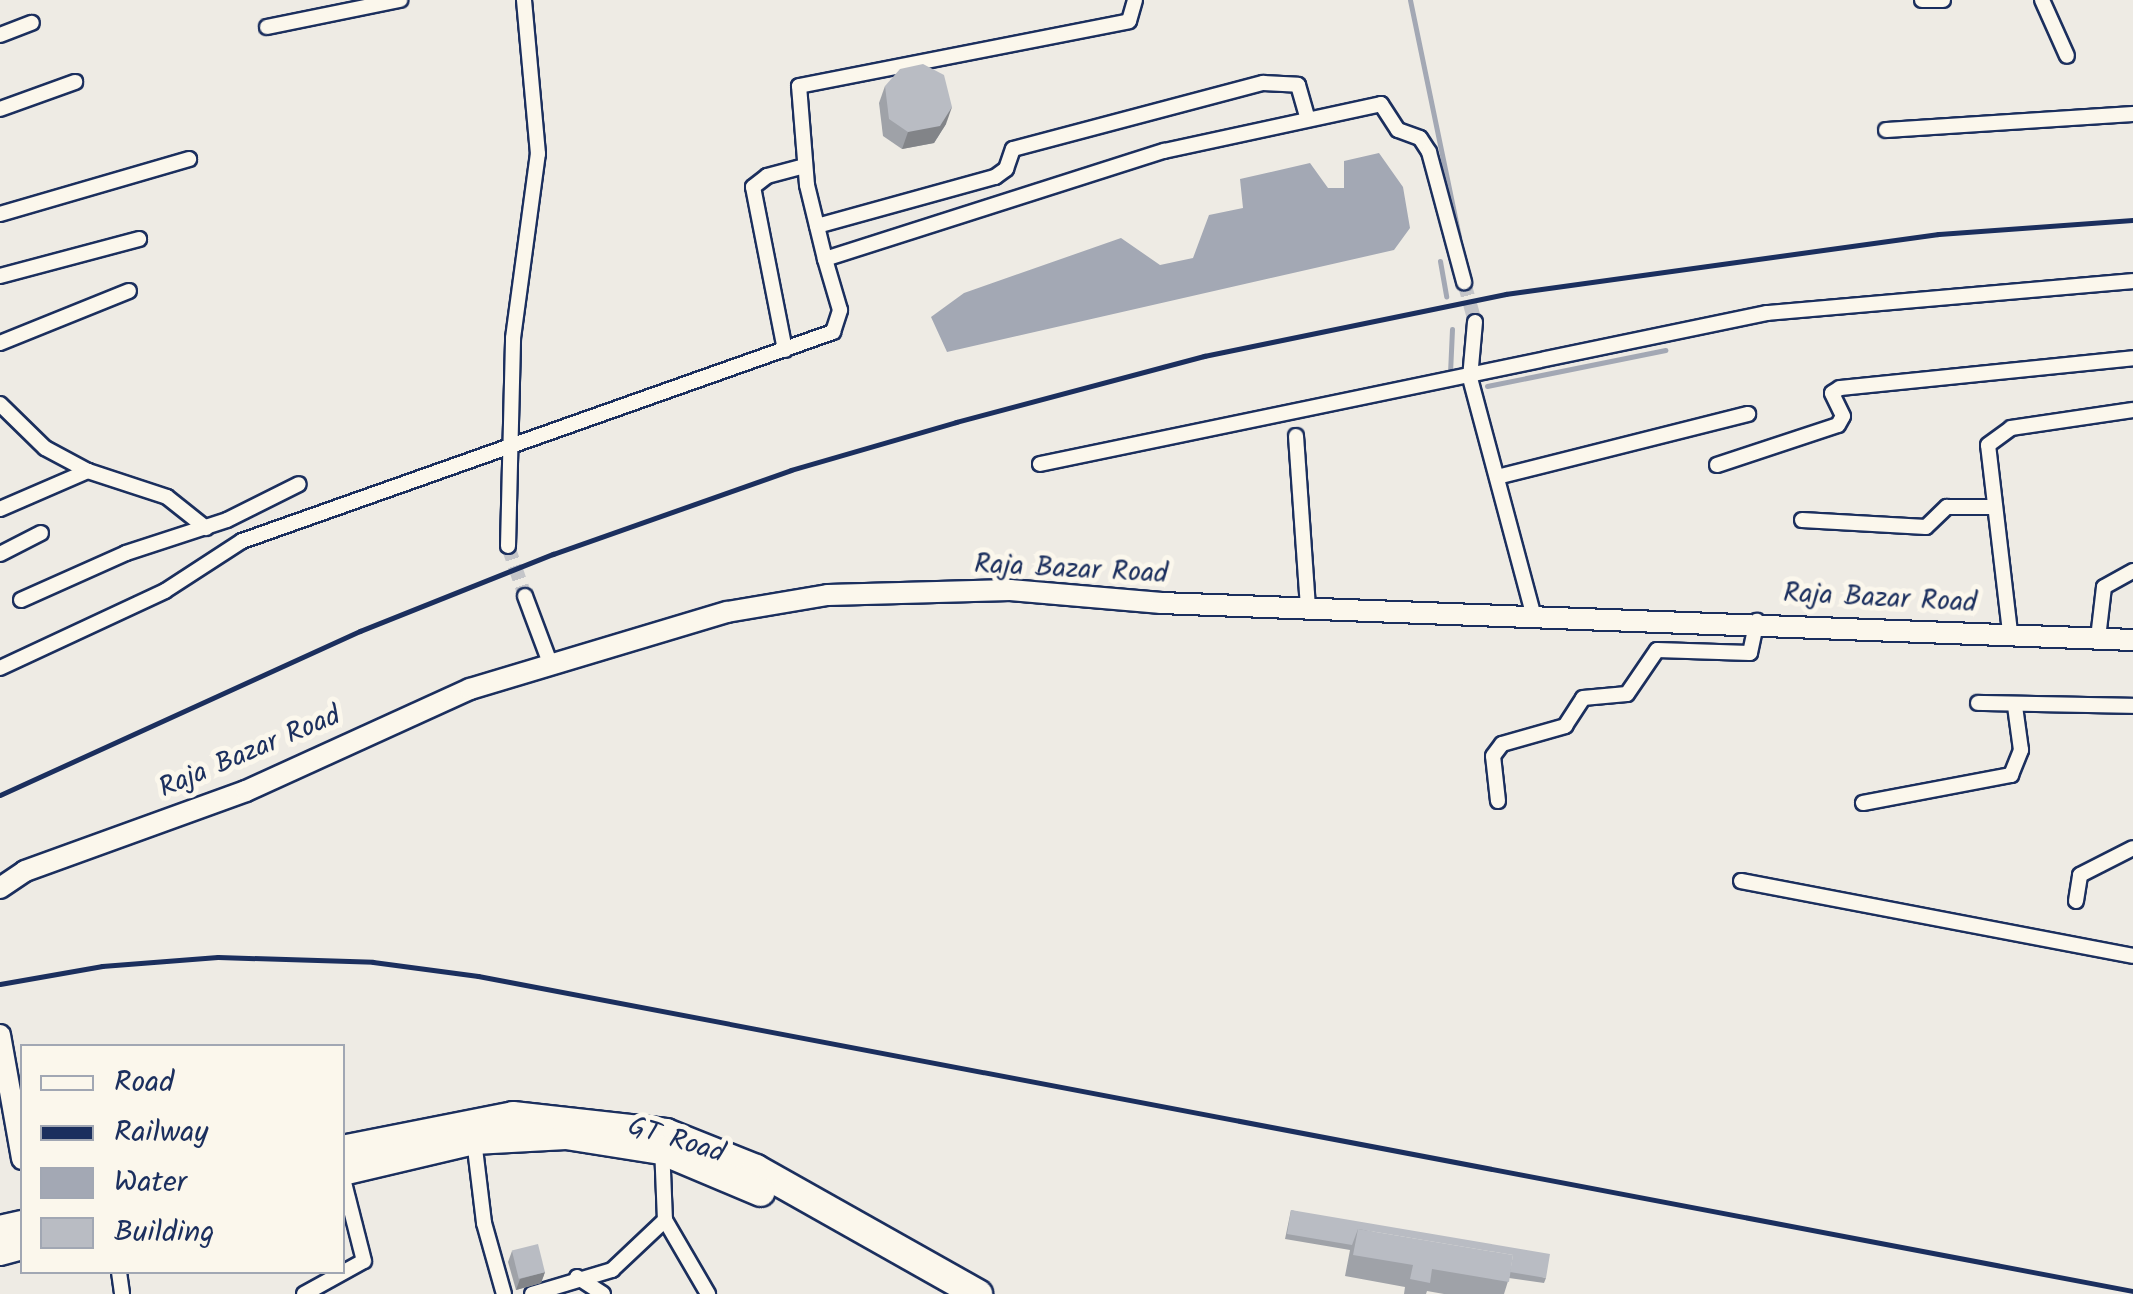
<!DOCTYPE html>
<html>
<head>
<meta charset="utf-8">
<style>
  body { margin:0 }
  #map { position:relative; width:2133px; height:1294px; overflow:hidden; background:#eeebe4; font-family:Kalam,sans-serif }
  div>[style] { position:absolute }
  .water>* { inset:0; background:#a3a8b4 }
  .stream>* { height:5px; margin:-2.5px; padding:0 2.5px; transform-origin:2.5px; border-radius:2.5px; background:#a3a8b4 }
  .street-tunnel>* { height:14px; margin-top:-7px; transform-origin:0; background:repeating-linear-gradient(90deg,#c4c5c9 0 14px,transparent 0 21px) }
  .roads { filter:drop-shadow(2px 0 #1b2f5e) drop-shadow(-2px 0 #1b2f5e) drop-shadow(0 2px #1b2f5e) drop-shadow(0 -2px #1b2f5e) }
  .street>* { height:14px; margin:-7px; padding:0 7px; transform-origin:7px; border-radius:7px; background:#fbf7ec }
  .secondary>* { height:20px; margin:-10px; padding:0 10px; transform-origin:10px; border-radius:10px; background:#fbf7ec }
  .highway>* { height:28px; margin:-14px; padding:0 14px; transform-origin:14px; border-radius:14px; background:#fbf7ec }
  .rail>* { height:5px; margin:-2.5px; padding:0 2.5px; transform-origin:2.5px; border-radius:2.5px; background:#1b2f5e }
  .wall>* { inset:0; background:#9fa2a8 }
  .shaded-wall>* { inset:0; background:#828488 }
  .building>* { inset:0; background:#b9bcc3; transform-origin:0 0 }
  span { translate:-50% -50%; white-space:nowrap; text-align:center; line-height:1.15; -webkit-text-stroke:10px #fbf7ec; paint-order:stroke }
  .street-label { font-size:28px; color:#1b2f5e }
  .legend { position:absolute; left:20px; top:1044px; width:325px; height:230px; box-sizing:border-box; background:#fbf7ec; border:2px solid #a1a7b3; margin:0; padding:12px 18px; list-style:none; font-size:30px; color:#1b2f5e }
  .legend li { display:flex; align-items:center; gap:20px; height:50px }
  .legend b { width:50px; border:2px solid #a1a7b3 }
</style>
</head>
<body>
<div id="map">
  <div class="water">
    <i style="clip-path:polygon(1379px 153px,1403px 187px,1410px 228px,1394px 250px,947px 352px,931px 317px,964px 293px,1121px 238px,1160px 265px,1193px 258px,1209px 215px,1243px 208px,1240px 179px,1310px 163px,1328px 188px,1344px 188px,1344px 161px)"></i>
  </div>
  <div class="stream">
    <i style="left:1410px;top:0;width:242px;rotate:78.3deg"></i>
    <i style="left:1440px;top:261px;width:36px;rotate:80deg"></i>
    <i style="left:1450px;top:373px;width:44px;rotate:-87.4deg"></i>
    <i style="left:1487px;top:386px;width:182px;rotate:-11.4deg"></i>
  </div>
  <div class="street-tunnel">
    <i style="left:1464px;top:282px;width:41px;rotate:74.6deg"></i>
    <i style="left:508px;top:546px;width:53px;rotate:71.2deg"></i>
  </div>
  <div class="roads">
    <div class="street">
      <i style="left:1922px;top:0;width:21px"></i>
      <i style="left:2042px;top:0;width:61px;rotate:65.9deg"></i>
      <i style="left:267px;top:27px;width:136px;rotate:-11.5deg"></i>
      <i style="left:0;top:35px;width:34px;rotate:-21deg"></i>
      <i style="left:0;top:109px;width:80px;rotate:-19.8deg"></i>
      <i style="left:1886px;top:130px;width:248px;rotate:-3.7deg"></i>
      <i style="left:0;top:214px;width:197px;rotate:-16.2deg"></i>
      <i style="left:817px;top:226px;width:185px;rotate:-15.4deg"></i>
      <i style="left:995px;top:177px;width:14px;rotate:-36deg"></i>
      <i style="left:1006px;top:169px;width:21px;rotate:-71deg"></i>
      <i style="left:1013px;top:149px;width:259px;rotate:-14.8deg"></i>
      <i style="left:1263px;top:83px;width:35px;rotate:3deg"></i>
      <i style="left:1298px;top:85px;width:35px;rotate:74deg"></i>
      <i style="left:825px;top:259px;width:76px;rotate:-103.7deg"></i>
      <i style="left:807px;top:185px;width:99px;rotate:-94.6deg"></i>
      <i style="left:799px;top:86px;width:336px;rotate:-11.1deg"></i>
      <i style="left:1129px;top:21px;width:22px;rotate:-74deg"></i>
      <i style="left:0;top:276px;width:144px;rotate:-14.9deg"></i>
      <i style="left:1475px;top:322px;width:56px;rotate:95.1deg"></i>
      <i style="left:1470px;top:378px;width:247px;rotate:75deg"></i>
      <i style="left:0;top:343px;width:139px;rotate:-22deg"></i>
      <i style="left:785px;top:350px;width:166px;rotate:-101.1deg"></i>
      <i style="left:753px;top:187px;width:18px;rotate:-38deg"></i>
      <i style="left:767px;top:176px;width:39px;rotate:-15deg"></i>
      <i style="left:0;top:404px;width:63px;rotate:44.4deg"></i>
      <i style="left:45px;top:448px;width:49px;rotate:28.1deg"></i>
      <i style="left:88px;top:471px;width:83px;rotate:18.2deg"></i>
      <i style="left:167px;top:497px;width:50px;rotate:38.5deg"></i>
      <i style="left:1296px;top:436px;width:172px;rotate:86deg"></i>
      <i style="left:1040px;top:464px;width:743px;rotate:-11.73deg"></i>
      <i style="left:1767px;top:313px;width:367px;rotate:-5deg"></i>
      <i style="left:1717px;top:465px;width:127px;rotate:-18.3deg"></i>
      <i style="left:1838px;top:425px;width:10px;rotate:-61deg"></i>
      <i style="left:1843px;top:416px;width:25px;rotate:-116deg"></i>
      <i style="left:1832px;top:393px;width:9px;rotate:-32deg"></i>
      <i style="left:1840px;top:388px;width:295px;rotate:-5.8deg"></i>
      <i style="left:1497px;top:477px;width:259px;rotate:-14.1deg"></i>
      <i style="left:0;top:509px;width:96px;rotate:-23.4deg"></i>
      <i style="left:1802px;top:520px;width:124px;rotate:3.2deg"></i>
      <i style="left:1926px;top:527px;width:29px;rotate:-44deg"></i>
      <i style="left:1947px;top:507px;width:45px"></i>
      <i style="left:508px;top:546px;width:208px;rotate:-88.6deg"></i>
      <i style="left:513px;top:338px;width:186px;rotate:-82.3deg"></i>
      <i style="left:538px;top:154px;width:155px;rotate:-95.2deg"></i>
      <i style="left:0;top:554px;width:46px;rotate:-27.1deg"></i>
      <i style="left:525px;top:596px;width:72px;rotate:69.5deg"></i>
      <i style="left:21px;top:600px;width:115px;rotate:-24.1deg"></i>
      <i style="left:126px;top:553px;width:106px;rotate:-18.1deg"></i>
      <i style="left:227px;top:520px;width:80px;rotate:-26.6deg"></i>
      <i style="left:2010px;top:632px;width:188px;rotate:-96.7deg"></i>
      <i style="left:1988px;top:445px;width:29px;rotate:-36deg"></i>
      <i style="left:2011px;top:428px;width:123px;rotate:-8.4deg"></i>
      <i style="left:2098px;top:638px;width:51px;rotate:-83.3deg"></i>
      <i style="left:2104px;top:587px;width:33px;rotate:-29deg"></i>
      <i style="left:0;top:668px;width:182px;rotate:-25deg"></i>
      <i style="left:165px;top:591px;width:92px;rotate:-33deg"></i>
      <i style="left:242px;top:541px;width:627px;rotate:-19.48deg"></i>
      <i style="left:833px;top:332px;width:23px;rotate:-72deg"></i>
      <i style="left:840px;top:310px;width:53px;rotate:-106.4deg"></i>
      <i style="left:825px;top:259px;width:356px;rotate:-17.7deg"></i>
      <i style="left:1164px;top:151px;width:222px;rotate:-12.2deg"></i>
      <i style="left:1381px;top:104px;width:31px;rotate:57deg"></i>
      <i style="left:1398px;top:130px;width:23px;rotate:20deg"></i>
      <i style="left:1420px;top:138px;width:17px;rotate:57deg"></i>
      <i style="left:1429px;top:152px;width:135px;rotate:74.9deg"></i>
      <i style="left:1978px;top:703px;width:155px;rotate:1.1deg"></i>
      <i style="left:1498px;top:801px;width:45px;rotate:-96.3deg"></i>
      <i style="left:1493px;top:756px;width:15px;rotate:-53deg"></i>
      <i style="left:1502px;top:744px;width:66px;rotate:-15.9deg"></i>
      <i style="left:1565px;top:726px;width:33px;rotate:-57deg"></i>
      <i style="left:1583px;top:698px;width:44px;rotate:-5.2deg"></i>
      <i style="left:1627px;top:694px;width:53px;rotate:-55.7deg"></i>
      <i style="left:1657px;top:650px;width:93px;rotate:1.8deg"></i>
      <i style="left:1750px;top:653px;width:33px;rotate:-78deg"></i>
      <i style="left:1863px;top:803px;width:151px;rotate:-10.7deg"></i>
      <i style="left:2011px;top:775px;width:27px;rotate:-68deg"></i>
      <i style="left:2021px;top:750px;width:44px;rotate:-97.8deg"></i>
      <i style="left:1741px;top:881px;width:399px;rotate:10.8deg"></i>
      <i style="left:2076px;top:901px;width:26px;rotate:-81deg"></i>
      <i style="left:2080px;top:875px;width:59px;rotate:-27deg"></i>
      <i style="left:474px;top:1140px;width:84px;rotate:83.1deg"></i>
      <i style="left:484px;top:1223px;width:74px;rotate:74.3deg"></i>
      <i style="left:662px;top:1146px;width:74px;rotate:87.7deg"></i>
      <i style="left:665px;top:1220px;width:86px;rotate:59.8deg"></i>
      <i style="left:119px;top:1272px;width:22px;rotate:82deg"></i>
      <i style="left:577px;top:1277px;width:31px;rotate:33deg"></i>
      <i style="left:304px;top:1294px;width:68px;rotate:-28.8deg"></i>
      <i style="left:364px;top:1261px;width:89px;rotate:-104.3deg"></i>
      <i style="left:532px;top:1294px;width:84px;rotate:-16.7deg"></i>
      <i style="left:612px;top:1270px;width:73px;rotate:-43.3deg"></i>
    </div>
    <div class="secondary">
      <i style="left:0;top:888px;width:30px;rotate:-34deg"></i>
      <i style="left:25px;top:871px;width:235px;rotate:-19.9deg"></i>
      <i style="left:246px;top:791px;width:246px;rotate:-24.5deg"></i>
      <i style="left:470px;top:689px;width:268px;rotate:-16.7deg"></i>
      <i style="left:727px;top:612px;width:102px;rotate:-9.6deg"></i>
      <i style="left:828px;top:595px;width:182px;rotate:-1.6deg"></i>
      <i style="left:1010px;top:590px;width:152px;rotate:4.9deg"></i>
      <i style="left:1161px;top:603px;width:973px;rotate:2.18deg"></i>
      <i style="left:0;top:1035px;width:126px;rotate:79.9deg"></i>
    </div>
    <div class="highway">
      <i style="left:342px;top:1150px;width:174px;rotate:-11.2deg"></i>
      <i style="left:513px;top:1116px;width:154px;rotate:6.3deg"></i>
      <i style="left:666px;top:1133px;width:97px;rotate:21.8deg"></i>
      <i style="left:756px;top:1169px;width:255px;rotate:29.4deg"></i>
      <i style="left:342px;top:1171px;width:136px;rotate:-13.2deg"></i>
      <i style="left:474px;top:1140px;width:92px;rotate:-3.1deg"></i>
      <i style="left:566px;top:1135px;width:96px;rotate:9deg"></i>
      <i style="left:661px;top:1150px;width:108px;rotate:22.8deg"></i>
      <i style="left:0;top:1230px;width:23px;rotate:-13deg"></i>
      <i style="left:0;top:1251px;width:23px;rotate:-15deg"></i>
    </div>
  </div>
  <div class="rail">
    <i style="left:0;top:795px;width:396px;rotate:-24.5deg"></i>
    <i style="left:360px;top:631px;width:208px;rotate:-21.8deg"></i>
    <i style="left:553px;top:554px;width:252px;rotate:-19.4deg"></i>
    <i style="left:791px;top:470px;width:172px;rotate:-16.2deg"></i>
    <i style="left:956px;top:422px;width:257px;rotate:-14.9deg"></i>
    <i style="left:1204px;top:356px;width:308px;rotate:-11.6deg"></i>
    <i style="left:1506px;top:294px;width:436px;rotate:-7.9deg"></i>
    <i style="left:1938px;top:234px;width:196px;rotate:-4.1deg"></i>
    <i style="left:0;top:984px;width:104px;rotate:-10deg"></i>
    <i style="left:102px;top:966px;width:116px;rotate:-4.4deg"></i>
    <i style="left:218px;top:957px;width:155px;rotate:1.8deg"></i>
    <i style="left:373px;top:962px;width:106px;rotate:7.6deg"></i>
    <i style="left:478px;top:976px;width:1685px;rotate:10.78deg"></i>
  </div>
  <div class="wall">
    <i style="clip-path:polygon(885px 86px,946px 124px,934px 143px,902px 149px,883px 136px,879px 103px)"></i>
    <i style="clip-path:polygon(1291px 1210px,1546px 1278px,1544px 1283px,1509px 1278px,1504px 1294px,1444px 1294px,1427px 1291px,1426px 1294px,1404px 1294px,1405px 1287px,1345px 1276px,1350px 1250px,1285px 1239px)"></i>
    <i style="clip-path:polygon(512px 1251px,545px 1272px,541px 1283px,516px 1290px,508px 1262px)"></i>
  </div>
  <div class="shaded-wall">
    <i style="clip-path:polygon(952px 107px,946px 124px,934px 143px,902px 149px,908px 132px)"></i>
    <i style="clip-path:polygon(545px 1272px,541px 1283px,516px 1290px,520px 1279px)"></i>
  </div>
  <div class="building">
    <i style="clip-path:polygon(923px 64px,944px 75px,952px 107px,940px 126px,908px 132px,889px 119px,885px 86px,900px 69px)"></i>
    <i style="clip-path:polygon(1291px 1210px,1550px 1254px,1546px 1278px,1510px 1272px,1513px 1255px,1358px 1229px,1352px 1245px,1287px 1234px)"></i>
    <i style="clip-path:polygon(1358px 1229px,1513px 1255px,1509px 1282px,1432px 1269px,1430px 1283px,1410px 1279px,1413px 1265px,1353px 1255px)"></i>
    <i style="left:538px;top:1244px;width:29px;height:27px;rotate:76deg"></i>
  </div>
  <div class="street-label">
    <span style="left:1071px;top:570px;rotate:3deg">Raja Bazar Road</span>
    <span style="left:1880px;top:599px;rotate:3deg">Raja Bazar Road</span>
    <span style="left:250px;top:753px;rotate:-23deg">Raja Bazar Road</span>
    <span style="left:676px;top:1141px;rotate:17deg">GT Road</span>
  </div>
  <ul class="legend">
  <li><b style="height:12px;background:#fbf7ec"></b>Road</li>
  <li><b style="height:12px;background:#1b2f5e"></b>Railway</li>
  <li><b style="height:28px;background:#a3a8b4"></b>Water</li>
  <li><b style="height:28px;background:#b9bcc3"></b>Building</li>
  </ul>
</div>
</body>
</html>
